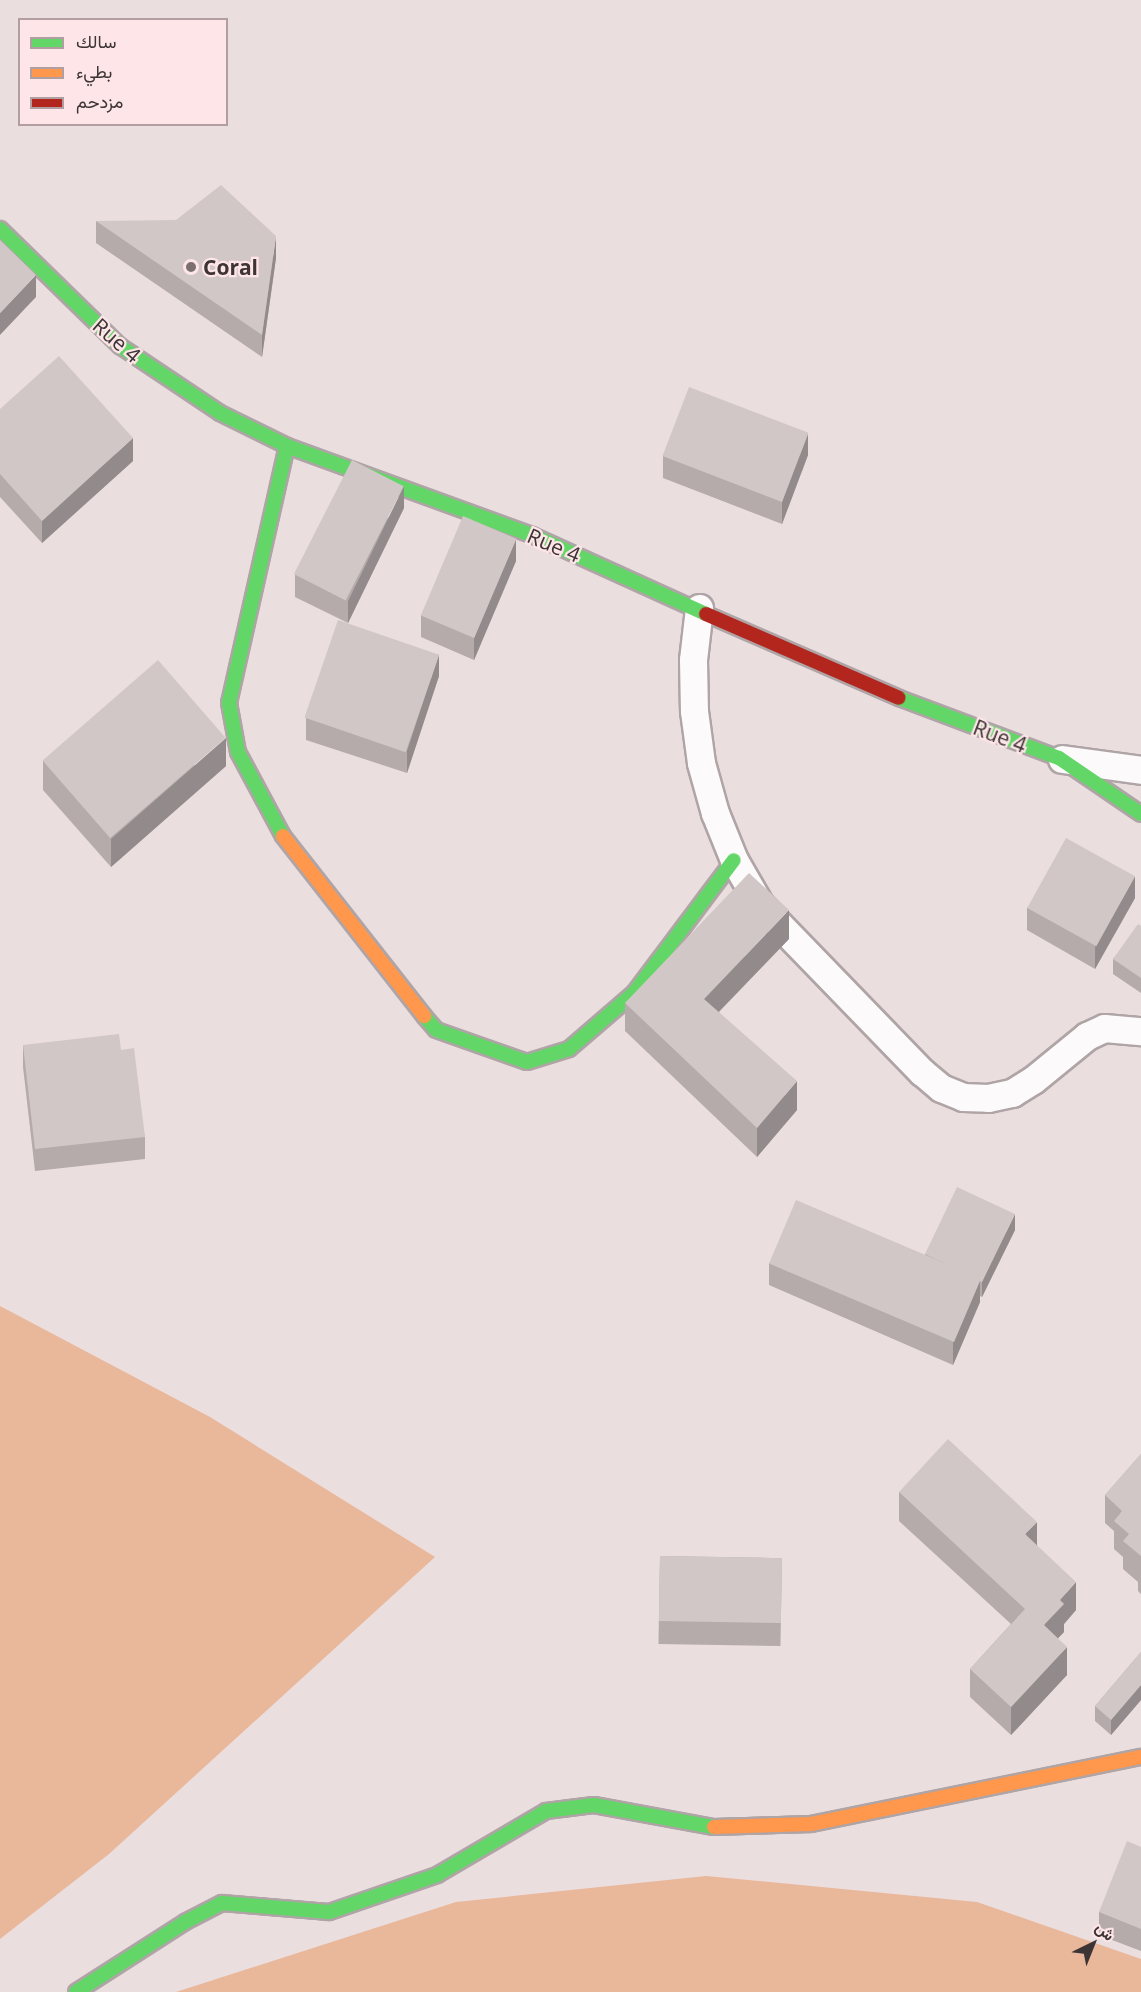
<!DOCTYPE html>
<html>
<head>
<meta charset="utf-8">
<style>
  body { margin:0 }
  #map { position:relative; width:1141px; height:1992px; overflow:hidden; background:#ebdedf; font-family:"Open Sans",Vazirmatn,sans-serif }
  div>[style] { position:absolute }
  .forest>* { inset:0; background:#e9b79a }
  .roads { filter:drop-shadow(2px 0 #afa4a6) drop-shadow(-2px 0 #afa4a6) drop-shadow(0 2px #afa4a6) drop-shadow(0 -2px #afa4a6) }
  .street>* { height:27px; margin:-13.5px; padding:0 13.5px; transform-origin:13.5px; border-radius:13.5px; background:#fcfafa }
  .fast>* { height:14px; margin:-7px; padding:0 7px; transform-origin:7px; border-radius:7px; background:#63d668 }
  .slow>* { height:14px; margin:-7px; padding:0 7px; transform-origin:7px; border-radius:7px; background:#ff974d }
  .jam>* { height:14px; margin:-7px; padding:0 7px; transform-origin:7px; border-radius:7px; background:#b3261e }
  .wall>* { inset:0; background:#b5abab; transform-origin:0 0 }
  .shaded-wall>* { inset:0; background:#938b8b }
  .building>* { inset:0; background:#d2c7c7; transform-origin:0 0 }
  .dots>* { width:16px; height:16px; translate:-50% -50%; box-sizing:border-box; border:3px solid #fee5e8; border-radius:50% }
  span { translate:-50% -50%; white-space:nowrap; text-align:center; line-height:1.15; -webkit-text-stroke:4.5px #fee5e8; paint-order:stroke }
  .poi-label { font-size:21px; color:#3d3435; font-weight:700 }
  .left { translate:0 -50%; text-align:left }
  .street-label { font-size:21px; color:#3d3435 }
  .legend { position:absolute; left:18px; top:18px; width:210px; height:108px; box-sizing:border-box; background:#fee5e8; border:2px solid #b19ea0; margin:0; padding:8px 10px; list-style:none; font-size:18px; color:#3d3435 }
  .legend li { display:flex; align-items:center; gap:12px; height:30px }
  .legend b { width:30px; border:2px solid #b19ea0 }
  .north { position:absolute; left:1063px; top:1914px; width:60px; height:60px; -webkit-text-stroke:4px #fee5e8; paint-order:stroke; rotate:43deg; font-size:16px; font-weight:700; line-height:24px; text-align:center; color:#3d3435 }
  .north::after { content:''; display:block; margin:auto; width:21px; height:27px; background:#3d3435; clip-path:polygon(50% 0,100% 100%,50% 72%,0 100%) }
</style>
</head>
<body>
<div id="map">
  <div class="forest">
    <i style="clip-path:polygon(0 1306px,210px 1417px,435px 1557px,109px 1854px,0 1939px)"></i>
    <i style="clip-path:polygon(706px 1876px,977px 1902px,1141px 1959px,1141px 1992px,176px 1992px,456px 1902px)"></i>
  </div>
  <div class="roads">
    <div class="street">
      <i style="left:699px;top:608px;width:52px;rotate:96.6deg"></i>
      <i style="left:693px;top:660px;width:51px;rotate:88.9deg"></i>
      <i style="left:694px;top:711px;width:52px;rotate:82.3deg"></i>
      <i style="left:701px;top:763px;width:52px;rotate:74.4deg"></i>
      <i style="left:715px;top:813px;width:51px;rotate:68deg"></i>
      <i style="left:734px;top:860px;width:52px;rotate:60deg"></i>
      <i style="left:760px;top:905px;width:233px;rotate:45.9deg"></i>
      <i style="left:922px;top:1072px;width:25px;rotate:40deg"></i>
      <i style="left:941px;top:1088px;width:24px;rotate:22deg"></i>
      <i style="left:963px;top:1097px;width:25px;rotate:2deg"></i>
      <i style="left:988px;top:1098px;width:25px;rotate:-12deg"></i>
      <i style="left:1012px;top:1093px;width:25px;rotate:-32deg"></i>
      <i style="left:1033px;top:1080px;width:70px;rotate:-39.2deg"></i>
      <i style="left:1087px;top:1036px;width:19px;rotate:-25deg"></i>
      <i style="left:1104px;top:1028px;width:37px;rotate:5deg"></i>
      <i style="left:1062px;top:759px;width:80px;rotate:7.9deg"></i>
    </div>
    <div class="fast">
      <i style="left:0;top:229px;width:168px;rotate:44.3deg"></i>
      <i style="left:120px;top:346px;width:120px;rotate:33.8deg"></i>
      <i style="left:220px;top:413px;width:75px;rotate:26.2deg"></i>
      <i style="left:287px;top:446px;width:261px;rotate:20deg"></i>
      <i style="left:532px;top:535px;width:191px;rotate:24.4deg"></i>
      <i style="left:899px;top:698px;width:171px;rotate:20.6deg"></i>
      <i style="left:1059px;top:758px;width:99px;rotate:34.3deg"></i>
      <i style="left:283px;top:836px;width:95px;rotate:-118.2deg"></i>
      <i style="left:238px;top:752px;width:50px;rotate:-100.4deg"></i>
      <i style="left:229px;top:703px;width:263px;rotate:-77.3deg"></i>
      <i style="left:424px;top:1016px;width:18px;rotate:49deg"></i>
      <i style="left:436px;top:1030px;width:96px;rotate:19.4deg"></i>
      <i style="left:527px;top:1062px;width:44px;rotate:-17.2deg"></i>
      <i style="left:569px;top:1049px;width:86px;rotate:-40.7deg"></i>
      <i style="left:634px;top:993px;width:166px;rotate:-53.1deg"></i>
      <i style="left:76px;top:1992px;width:130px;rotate:-32.7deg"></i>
      <i style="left:185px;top:1922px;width:42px;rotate:-27.2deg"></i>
      <i style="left:222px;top:1903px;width:107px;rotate:4.8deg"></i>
      <i style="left:329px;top:1912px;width:114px;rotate:-18.9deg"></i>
      <i style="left:437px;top:1875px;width:126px;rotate:-30.4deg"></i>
      <i style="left:546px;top:1811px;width:48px;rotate:-7.1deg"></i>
      <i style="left:594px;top:1805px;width:122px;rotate:10.4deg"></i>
    </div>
    <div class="slow">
      <i style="left:283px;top:836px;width:229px;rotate:51.9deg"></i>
      <i style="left:714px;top:1827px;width:97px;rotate:-1.8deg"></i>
      <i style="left:811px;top:1824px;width:337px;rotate:-11.5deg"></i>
    </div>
    <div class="jam">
      <i style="left:706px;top:614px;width:210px;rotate:23.5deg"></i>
    </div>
  </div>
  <div class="wall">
    <i style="clip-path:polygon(96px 221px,276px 258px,262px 357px,96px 243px)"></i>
    <i style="clip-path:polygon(0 409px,133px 461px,42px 543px,0 497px)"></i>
    <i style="clip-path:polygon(808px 455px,782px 524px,663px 478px,663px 456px)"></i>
    <i style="clip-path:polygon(404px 508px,348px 623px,295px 597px,295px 575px)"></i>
    <i style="clip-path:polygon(516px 561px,474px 660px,421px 637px,421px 615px)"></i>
    <i style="clip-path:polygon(439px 676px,407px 773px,306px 740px,306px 718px)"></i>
    <i style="clip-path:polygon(43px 761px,226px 766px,111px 867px,43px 790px)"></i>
    <i style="clip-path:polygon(1135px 898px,1095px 969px,1027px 930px,1027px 908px)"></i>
    <i style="clip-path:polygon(1141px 926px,1141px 993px,1113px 974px,1113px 959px)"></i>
    <i style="clip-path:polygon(789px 939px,719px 1012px,797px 1110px,757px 1157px,625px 1031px,625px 1003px)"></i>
    <i style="clip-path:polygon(23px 1045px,121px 1050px,145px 1137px,145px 1159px,35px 1171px,23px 1067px)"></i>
    <i style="clip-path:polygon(1015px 1230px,982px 1297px,980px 1296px,980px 1302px,953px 1365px,769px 1285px,769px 1263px,925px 1256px,925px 1254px)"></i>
    <i style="clip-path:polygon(1141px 1454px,1141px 1594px,1138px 1591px,1138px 1582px,1123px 1569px,1123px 1557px,1114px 1549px,1114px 1531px,1105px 1523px,1105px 1495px)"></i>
    <i style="clip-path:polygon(899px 1492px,1037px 1545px,1076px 1610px,1064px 1624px,1064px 1632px,1058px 1638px,1067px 1675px,1011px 1735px,970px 1697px,970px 1669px,1011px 1624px,899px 1521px)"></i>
    <i style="left:660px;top:1556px;width:122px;height:88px;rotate:1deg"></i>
    <i style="clip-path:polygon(1141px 1652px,1141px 1700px,1111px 1735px,1095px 1721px,1095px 1706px)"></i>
    <i style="clip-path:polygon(1141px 1847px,1141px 1951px,1099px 1935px,1099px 1912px)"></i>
  </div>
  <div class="shaded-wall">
    <i style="clip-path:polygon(276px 236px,276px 258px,262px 357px,262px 335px)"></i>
    <i style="clip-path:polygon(36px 275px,36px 297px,0 335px,0 313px)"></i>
    <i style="clip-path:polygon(808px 433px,808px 455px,782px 524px,782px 502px)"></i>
    <i style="clip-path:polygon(133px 438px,133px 461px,42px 543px,42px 521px)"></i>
    <i style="clip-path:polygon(404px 486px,404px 508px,348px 623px,348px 601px)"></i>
    <i style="clip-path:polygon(516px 539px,516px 561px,474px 660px,474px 638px)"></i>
    <i style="clip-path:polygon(439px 654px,439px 676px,407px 773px,407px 751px)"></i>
    <i style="clip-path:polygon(226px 738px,226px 766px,111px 867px,111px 839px)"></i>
    <i style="clip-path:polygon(1135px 876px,1135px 898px,1095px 969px,1095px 947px)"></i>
    <i style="clip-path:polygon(789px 910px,789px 939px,704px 1027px,704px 999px)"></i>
    <i style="clip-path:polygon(797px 1081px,797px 1110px,757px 1157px,757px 1128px)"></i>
    <i style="clip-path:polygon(1015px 1214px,1015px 1230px,982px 1297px,982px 1282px)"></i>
    <i style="clip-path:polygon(980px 1280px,980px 1302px,953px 1365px,953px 1343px)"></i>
    <i style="clip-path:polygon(1037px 1522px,1037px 1550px,1025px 1534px)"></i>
    <i style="clip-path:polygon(1076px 1582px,1076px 1610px,1064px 1624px,1064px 1632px,1044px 1653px,1044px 1625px,1060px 1600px)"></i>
    <i style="clip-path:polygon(1067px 1647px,1067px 1675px,1011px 1735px,1011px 1707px)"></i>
    <i style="clip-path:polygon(1141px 1685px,1141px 1700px,1111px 1735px,1111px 1720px)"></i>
  </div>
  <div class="building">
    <i style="clip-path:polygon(221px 185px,276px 236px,262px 335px,96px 221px,176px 220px)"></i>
    <i style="clip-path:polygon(0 240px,36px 275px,0 313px)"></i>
    <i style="clip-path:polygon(59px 356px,133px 438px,42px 521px,0 474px,0 409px)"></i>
    <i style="left:689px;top:387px;width:128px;height:74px;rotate:21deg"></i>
    <i style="left:352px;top:460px;width:58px;height:128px;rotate:27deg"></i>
    <i style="left:463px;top:516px;width:58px;height:108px;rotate:23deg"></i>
    <i style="left:338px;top:620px;width:107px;height:103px;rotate:19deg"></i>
    <i style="left:158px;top:660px;width:103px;height:153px;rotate:49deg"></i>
    <i style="left:1066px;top:838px;width:79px;height:80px;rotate:29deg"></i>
    <i style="clip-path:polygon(749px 873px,789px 910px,704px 999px,797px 1081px,757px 1128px,625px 1003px)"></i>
    <i style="clip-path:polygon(1138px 924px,1141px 926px,1141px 978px,1113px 959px)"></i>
    <i style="clip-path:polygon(119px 1034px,121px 1050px,134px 1048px,145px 1137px,35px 1149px,23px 1045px)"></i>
    <i style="clip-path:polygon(957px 1187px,1015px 1214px,982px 1282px,980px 1281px,980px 1280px,925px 1254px)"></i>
    <i style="left:796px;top:1200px;width:201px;height:69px;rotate:23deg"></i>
    <i style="clip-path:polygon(948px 1439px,1037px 1522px,1025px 1534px,1076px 1582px,1060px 1600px,1064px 1604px,1044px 1625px,1067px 1647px,1011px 1707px,970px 1669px,1025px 1609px,899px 1492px)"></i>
    <i style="clip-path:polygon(1141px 1454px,1141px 1556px,1123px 1541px,1129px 1534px,1114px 1521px,1122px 1511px,1105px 1495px)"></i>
    <i style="left:660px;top:1556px;width:122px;height:65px;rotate:1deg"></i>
    <i style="clip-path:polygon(1141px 1652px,1141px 1685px,1111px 1720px,1095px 1706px)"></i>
    <i style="clip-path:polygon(1127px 1841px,1141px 1847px,1141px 1929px,1099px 1912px)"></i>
  </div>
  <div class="dots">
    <i style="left:191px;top:267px;background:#7a7070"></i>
  </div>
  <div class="poi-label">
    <span class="left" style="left:203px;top:267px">Coral</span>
  </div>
  <div class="street-label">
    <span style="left:117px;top:340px;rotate:41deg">Rue 4</span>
    <span style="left:554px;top:545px;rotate:23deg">Rue 4</span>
    <span style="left:1000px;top:736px;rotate:21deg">Rue 4</span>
  </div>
  <ul class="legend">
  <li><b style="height:8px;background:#63d668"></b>سالك</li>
  <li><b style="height:8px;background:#ff974d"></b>بطيء</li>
  <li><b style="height:8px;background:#b3261e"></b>مزدحم</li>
  </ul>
  <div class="north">ش</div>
</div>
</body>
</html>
